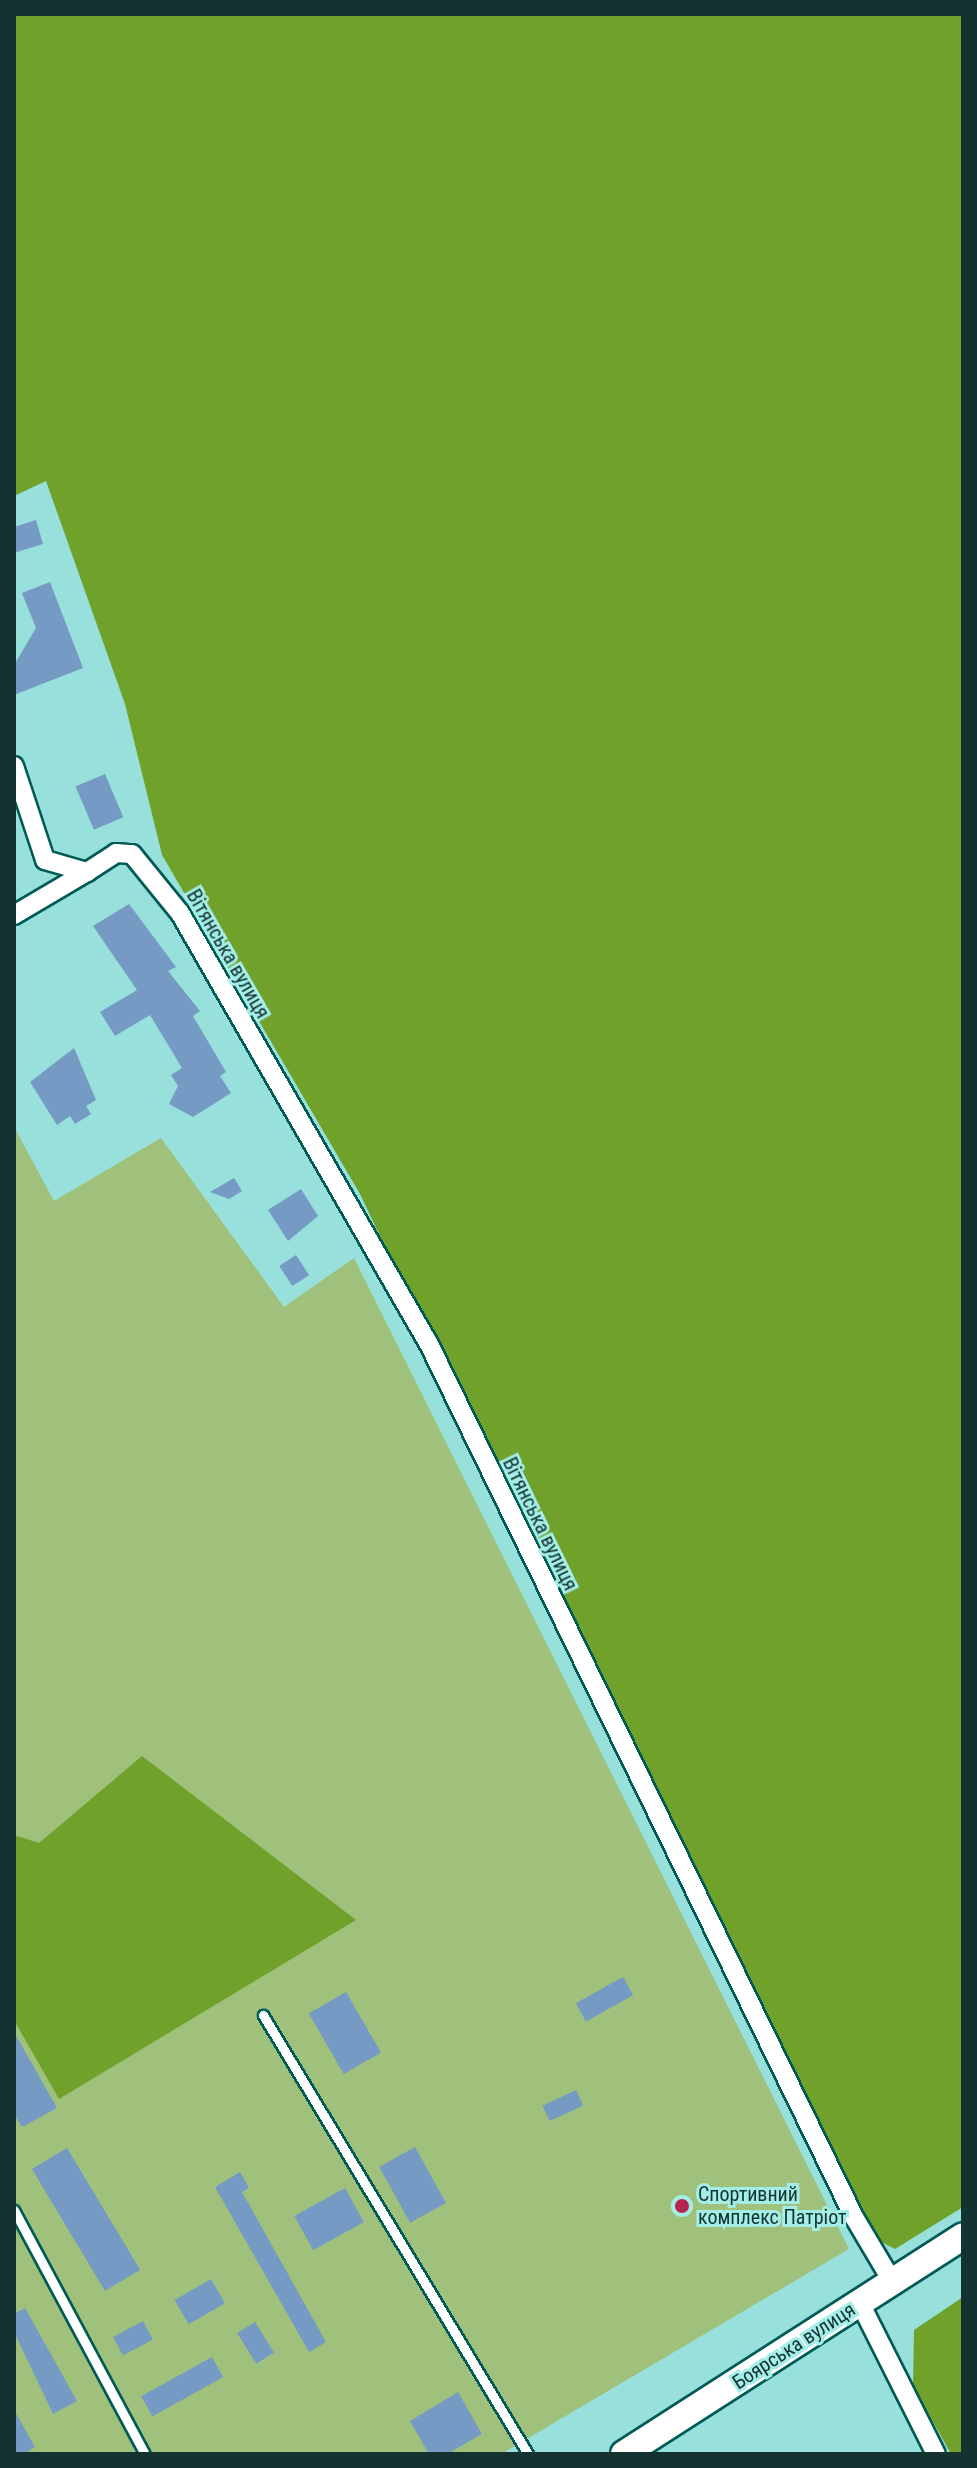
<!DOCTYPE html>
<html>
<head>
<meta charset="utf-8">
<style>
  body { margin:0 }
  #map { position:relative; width:977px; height:2468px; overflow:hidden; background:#97e0db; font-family:"Roboto Condensed",sans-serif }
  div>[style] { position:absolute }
  .green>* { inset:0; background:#9fc17c }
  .forest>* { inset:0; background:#70a12b }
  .building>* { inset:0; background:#759bc4; transform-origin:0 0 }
  .roads { filter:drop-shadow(2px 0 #005a56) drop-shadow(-2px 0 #005a56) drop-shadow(0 2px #005a56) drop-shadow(0 -2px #005a56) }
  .lane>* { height:9px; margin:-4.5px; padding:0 4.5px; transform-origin:4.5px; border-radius:4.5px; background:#fff }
  .street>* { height:18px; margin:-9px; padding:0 9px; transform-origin:9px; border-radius:9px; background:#fff }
  .secondary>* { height:26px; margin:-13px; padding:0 13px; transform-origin:13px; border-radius:13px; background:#fff }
  .dots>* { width:22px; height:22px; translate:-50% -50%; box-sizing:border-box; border:4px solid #a4eee8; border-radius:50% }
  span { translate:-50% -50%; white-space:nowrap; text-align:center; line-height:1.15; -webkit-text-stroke:6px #a4eee8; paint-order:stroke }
  .street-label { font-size:20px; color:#133230 }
  .poi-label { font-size:20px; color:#133230 }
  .left { translate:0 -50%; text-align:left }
  .frame { position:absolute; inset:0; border:16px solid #133230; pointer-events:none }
</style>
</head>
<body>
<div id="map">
  <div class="green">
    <i style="clip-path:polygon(14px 1127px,54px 1201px,161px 1138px,284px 1307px,354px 1258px,849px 2249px,501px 2454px,14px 2454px)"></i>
  </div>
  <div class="forest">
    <i style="clip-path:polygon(14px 14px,963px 14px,963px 2207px,895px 2249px,851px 2227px,360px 1194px,162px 855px,125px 704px,46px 481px,14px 496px)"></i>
    <i style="clip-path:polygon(142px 1756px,356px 1920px,59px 2099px,14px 2020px,14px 1835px,39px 1843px)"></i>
    <i style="clip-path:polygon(963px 2297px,963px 2454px,951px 2454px,913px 2386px,914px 2330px)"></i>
  </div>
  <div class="building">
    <i style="clip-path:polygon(36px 520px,43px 544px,14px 553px,14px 527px)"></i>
    <i style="clip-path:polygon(50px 582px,83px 668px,14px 695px,14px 665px,36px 628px,22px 593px)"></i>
    <i style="left:105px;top:774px;width:47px;height:32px;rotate:67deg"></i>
    <i style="clip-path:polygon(129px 904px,176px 967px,168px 971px,200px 1011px,193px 1016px,226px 1072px,220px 1076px,231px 1093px,193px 1117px,169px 1104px,178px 1086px,171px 1075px,182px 1068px,150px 1015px,115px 1036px,100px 1012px,137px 990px,93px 926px)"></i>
    <i style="clip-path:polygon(74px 1048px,96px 1100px,86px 1106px,91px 1114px,75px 1124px,70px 1116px,57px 1125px,30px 1082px)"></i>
    <i style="clip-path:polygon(234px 1178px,242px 1191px,229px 1199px,210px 1192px)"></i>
    <i style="clip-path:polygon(301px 1189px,318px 1216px,288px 1241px,268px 1210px)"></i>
    <i style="left:296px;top:1255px;width:24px;height:20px;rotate:57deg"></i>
    <i style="left:623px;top:1977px;width:21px;height:54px;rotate:61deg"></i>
    <i style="left:346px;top:1992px;width:70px;height:43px;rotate:60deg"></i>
    <i style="clip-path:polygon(14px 2032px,57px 2108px,22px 2127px,14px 2114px)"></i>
    <i style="left:576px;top:2090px;width:17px;height:37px;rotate:65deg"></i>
    <i style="left:415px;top:2147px;width:64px;height:41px;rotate:61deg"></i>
    <i style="left:67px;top:2148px;width:142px;height:41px;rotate:59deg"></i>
    <i style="clip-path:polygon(240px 2172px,249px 2188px,242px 2192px,326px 2342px,309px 2352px,215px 2187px)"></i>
    <i style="left:345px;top:2188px;width:39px;height:58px;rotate:61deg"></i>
    <i style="left:211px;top:2279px;width:28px;height:42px;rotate:60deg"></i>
    <i style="clip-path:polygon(25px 2308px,77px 2401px,53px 2414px,14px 2332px,14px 2314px)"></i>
    <i style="left:143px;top:2321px;width:21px;height:34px;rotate:62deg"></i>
    <i style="left:255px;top:2322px;width:36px;height:21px;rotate:58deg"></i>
    <i style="left:212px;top:2357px;width:23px;height:81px;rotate:61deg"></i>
    <i style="clip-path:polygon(458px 2392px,482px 2434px,447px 2454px,429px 2454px,410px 2421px)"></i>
    <i style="clip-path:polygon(14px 2410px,35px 2447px,24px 2454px,14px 2454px)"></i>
  </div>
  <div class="roads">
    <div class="lane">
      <i style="left:263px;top:2015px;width:513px;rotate:58.88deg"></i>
      <i style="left:14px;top:2210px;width:277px;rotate:61.8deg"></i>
    </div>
    <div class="street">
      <i style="left:14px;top:766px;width:99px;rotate:71.7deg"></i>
      <i style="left:45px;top:860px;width:44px;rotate:15.9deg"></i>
      <i style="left:87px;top:872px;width:35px;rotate:-33deg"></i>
      <i style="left:116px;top:853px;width:16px;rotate:4deg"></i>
      <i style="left:132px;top:854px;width:76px;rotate:50.9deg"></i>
      <i style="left:180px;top:913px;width:496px;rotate:60deg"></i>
      <i style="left:428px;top:1342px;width:973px;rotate:64.04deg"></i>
      <i style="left:854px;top:2217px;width:74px;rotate:59.3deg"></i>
      <i style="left:14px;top:915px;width:85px;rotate:-30.5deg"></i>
      <i style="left:860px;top:2303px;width:169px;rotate:63.3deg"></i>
    </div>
    <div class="secondary">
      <i style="left:624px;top:2454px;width:403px;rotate:-32.7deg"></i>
    </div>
  </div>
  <div class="dots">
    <i style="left:682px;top:2206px;background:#b6254f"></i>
  </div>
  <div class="street-label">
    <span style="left:228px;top:954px;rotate:60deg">Вітянська вулиця</span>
    <span style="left:540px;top:1524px;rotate:64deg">Вітянська вулиця</span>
    <span style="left:794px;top:2346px;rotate:-33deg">Боярська вулиця</span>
  </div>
  <div class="poi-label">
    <span class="left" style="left:698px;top:2206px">Спортивний<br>комплекс Патріот</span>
  </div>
  <div class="frame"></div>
</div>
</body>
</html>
